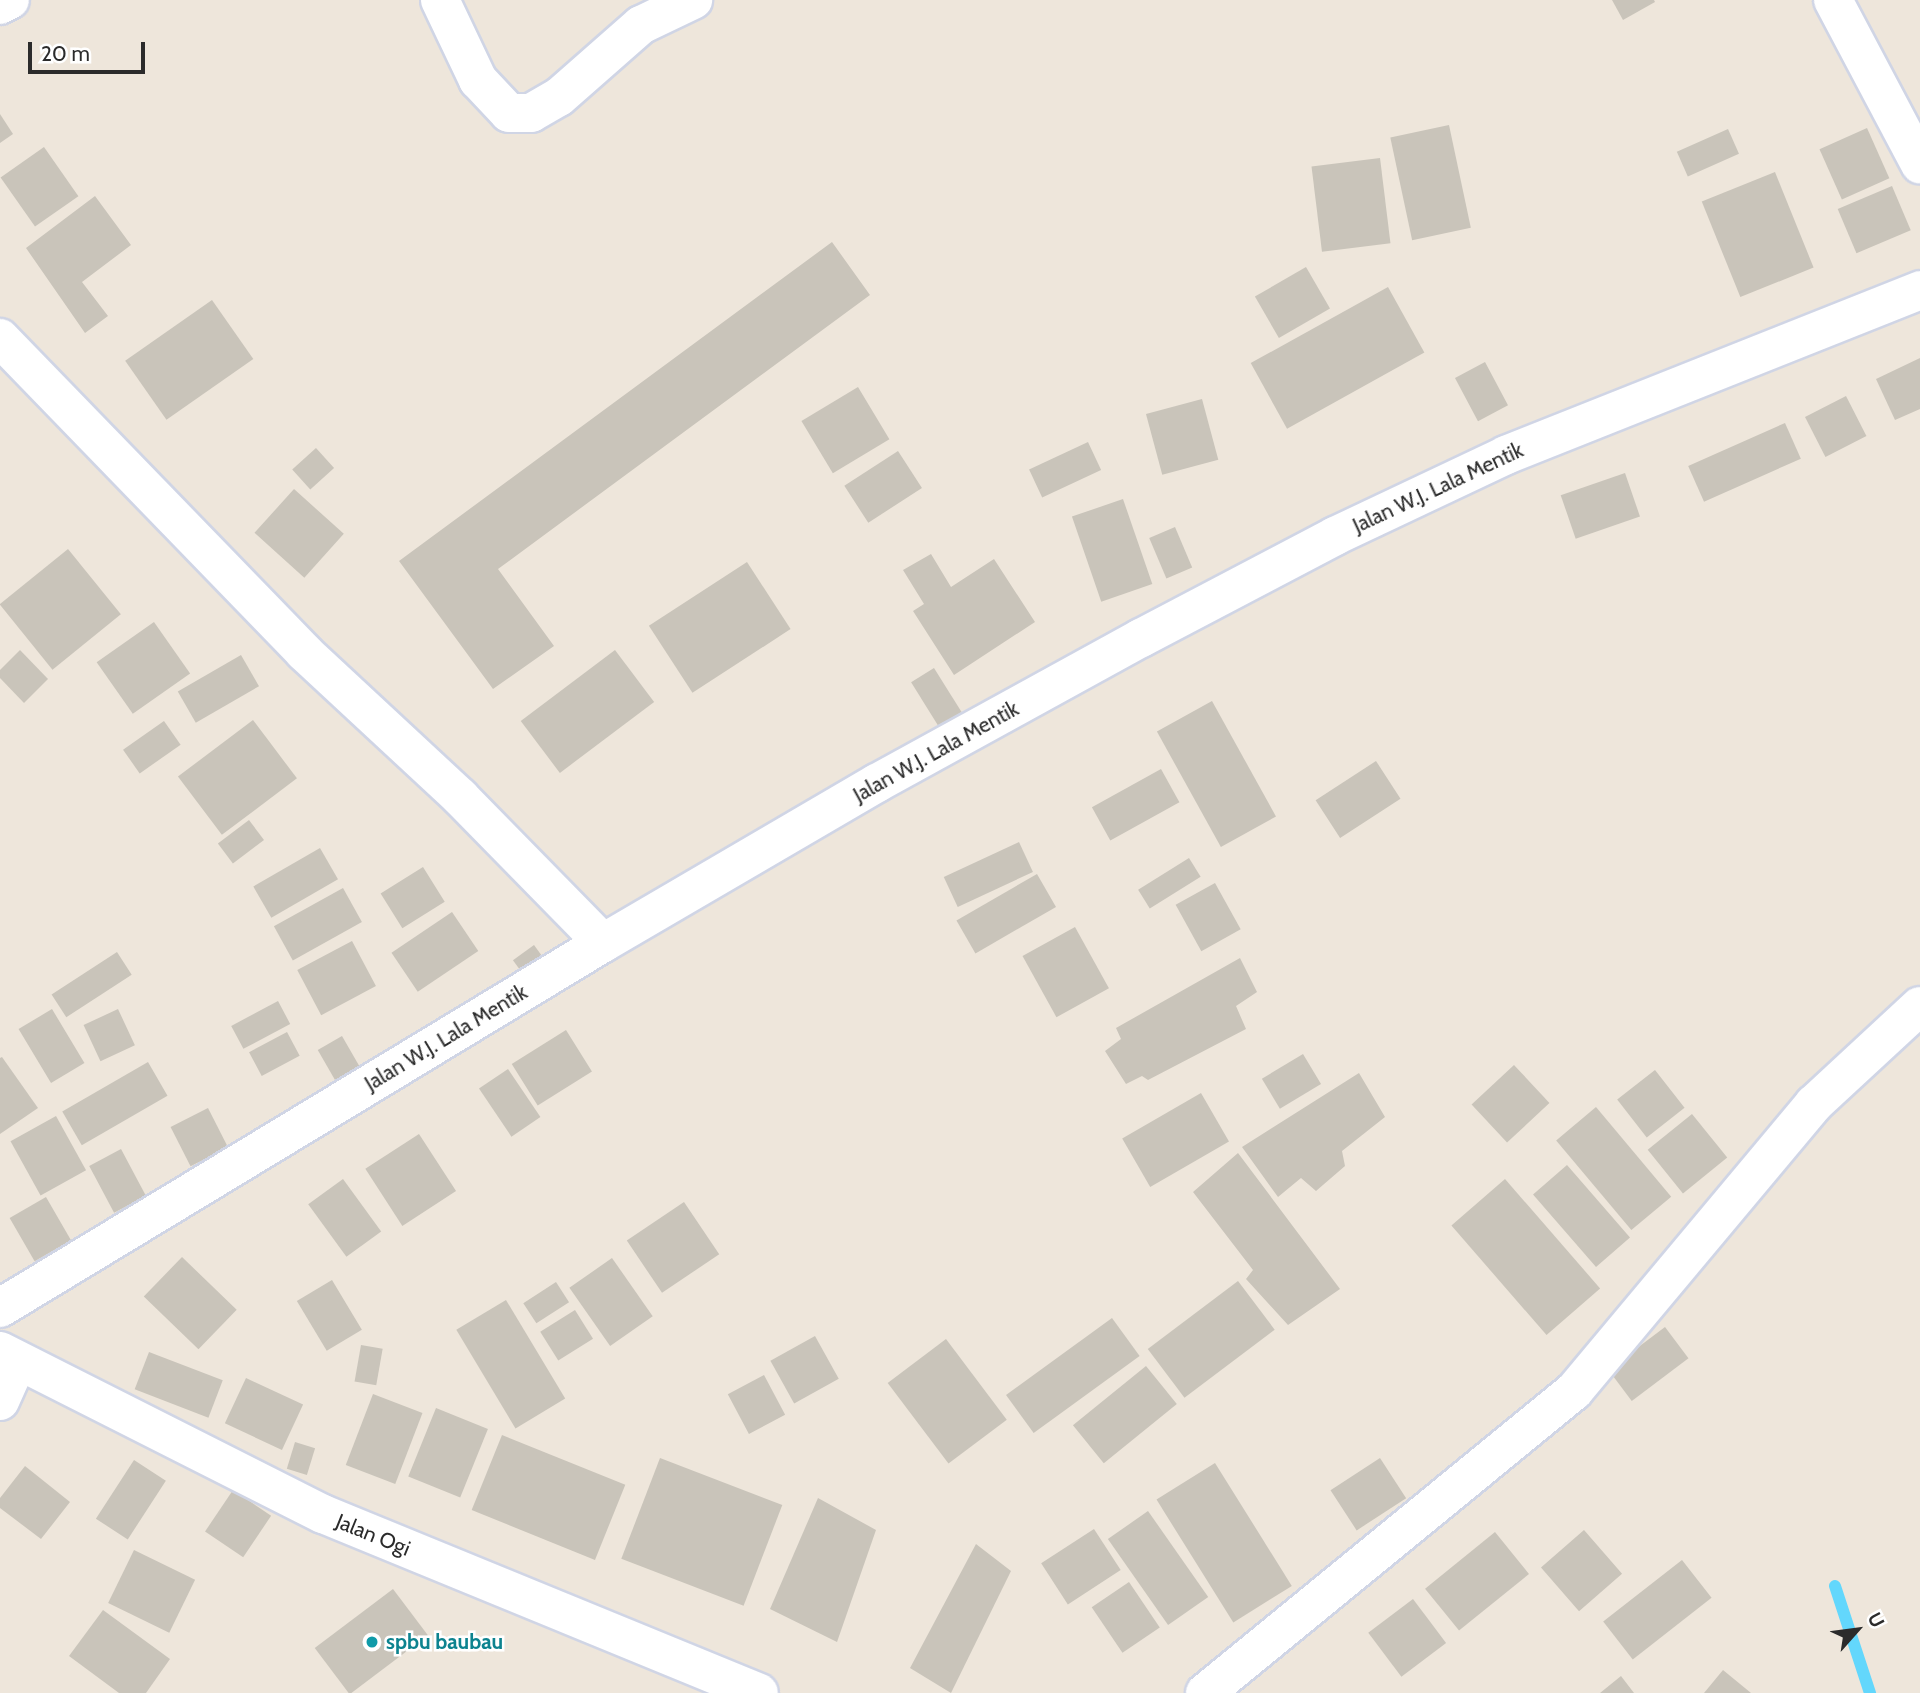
<!DOCTYPE html>
<html>
<head>
<meta charset="utf-8">
<style>
  body { margin:0 }
  #map { position:relative; width:1920px; height:1693px; overflow:hidden; background:#eee6db; font-family:Cabin,sans-serif }
  div>[style] { position:absolute }
  .stream>* { height:12px; margin:-6px; padding:0 6px; transform-origin:6px; border-radius:6px; background:#63d7fc }
  .building>* { inset:0; background:#c9c4ba; transform-origin:0 0 }
  .roads { filter:drop-shadow(2px 0 #d0d5e5) drop-shadow(-2px 0 #d0d5e5) drop-shadow(0 2px #d0d5e5) drop-shadow(0 -2px #d0d5e5) }
  .street>* { height:38px; margin:-19px; padding:0 19px; transform-origin:19px; border-radius:19px; background:#fff }
  .secondary>* { height:38px; margin:-19px; padding:0 19px; transform-origin:19px; border-radius:19px; background:#fff }
  .dots>* { width:19px; height:19px; translate:-50% -50%; box-sizing:border-box; border:4px solid #fff; border-radius:50% }
  span { translate:-50% -50%; white-space:nowrap; text-align:center; line-height:1.15; -webkit-text-stroke:5px #fff; paint-order:stroke }
  .street-label { font-size:21px; color:#2b2b2b }
  .culture-label { font-size:21px; color:#0d838f; font-weight:700 }
  .left { translate:0 -50%; text-align:left }
  .north { position:absolute; left:1822px; top:1595px; width:70px; height:70px; -webkit-text-stroke:5px #fff; paint-order:stroke; rotate:62deg; font-size:19px; font-weight:700; line-height:28px; text-align:center; color:#2b2b2b }
  .north::after { content:''; display:block; margin:auto; width:24px; height:32px; background:#2b2b2b; clip-path:polygon(50% 0,100% 100%,50% 72%,0 100%) }
  .scale { position:absolute; left:28px; top:42px; width:117px; height:32px; box-sizing:border-box; border:4px solid #2b2b2b; border-top:0; padding-left:9px; font-size:21px; line-height:24px; white-space:nowrap; color:#2b2b2b; -webkit-text-stroke:5px #fff; paint-order:stroke }
</style>
</head>
<body>
<div id="map">
  <div class="stream">
    <i style="left:1835px;top:1586px;width:113px;rotate:71.9deg"></i>
  </div>
  <div class="building">
    <i style="clip-path:polygon(1612px 0,1654px 0,1655px 2px,1623px 20px)"></i>
    <i style="clip-path:polygon(0 114px,13px 134px,0 143px)"></i>
    <i style="left:1449px;top:125px;width:105px;height:60px;rotate:78deg"></i>
    <i style="left:1867px;top:128px;width:55px;height:52px;rotate:66deg"></i>
    <i style="left:1728px;top:129px;width:27px;height:56px;rotate:66deg"></i>
    <i style="left:44px;top:147px;width:60px;height:53px;rotate:55deg"></i>
    <i style="left:1380px;top:158px;width:86px;height:69px;rotate:83deg"></i>
    <i style="left:1775px;top:172px;width:103px;height:79px;rotate:68deg"></i>
    <i style="left:1892px;top:186px;width:48px;height:59px;rotate:67deg"></i>
    <i style="clip-path:polygon(95px 196px,131px 245px,82px 282px,108px 316px,85px 333px,26px 248px)"></i>
    <i style="clip-path:polygon(832px 242px,870px 295px,498px 569px,554px 646px,493px 689px,399px 561px)"></i>
    <i style="left:1306px;top:267px;width:48px;height:59px;rotate:60deg"></i>
    <i style="left:1388px;top:287px;width:75px;height:157px;rotate:61deg"></i>
    <i style="left:212px;top:300px;width:72px;height:106px;rotate:55deg"></i>
    <i style="clip-path:polygon(1920px 358px,1920px 409px,1895px 420px,1876px 379px)"></i>
    <i style="left:1485px;top:362px;width:49px;height:34px;rotate:62deg"></i>
    <i style="left:858px;top:387px;width:61px;height:66px;rotate:59deg"></i>
    <i style="left:1846px;top:396px;width:45px;height:46px;rotate:63deg"></i>
    <i style="left:1202px;top:399px;width:63px;height:58px;rotate:75deg"></i>
    <i style="left:1785px;top:423px;width:39px;height:106px;rotate:66deg"></i>
    <i style="left:1088px;top:442px;width:31px;height:65px;rotate:65deg"></i>
    <i style="left:316px;top:448px;width:27px;height:32px;rotate:48deg"></i>
    <i style="left:898px;top:451px;width:44px;height:64px;rotate:57deg"></i>
    <i style="left:1625px;top:473px;width:46px;height:68px;rotate:71deg"></i>
    <i style="left:294px;top:489px;width:67px;height:59px;rotate:42deg"></i>
    <i style="left:1123px;top:499px;width:90px;height:54px;rotate:71deg"></i>
    <i style="left:1175px;top:527px;width:44px;height:28px;rotate:67deg"></i>
    <i style="left:68px;top:549px;width:84px;height:88px;rotate:51deg"></i>
    <i style="clip-path:polygon(931px 554px,951px 587px,994px 559px,1035px 622px,954px 675px,913px 611px,924px 604px,903px 570px)"></i>
    <i style="left:747px;top:562px;width:80px;height:117px;rotate:57deg"></i>
    <i style="left:154px;top:622px;width:63px;height:70px;rotate:55deg"></i>
    <i style="clip-path:polygon(20px 650px,48px 679px,24px 703px,0 678px,0 670px)"></i>
    <i style="left:615px;top:650px;width:65px;height:118px;rotate:53deg"></i>
    <i style="left:241px;top:655px;width:36px;height:73px;rotate:60deg"></i>
    <i style="left:934px;top:668px;width:52px;height:27px;rotate:58deg"></i>
    <i style="left:1212px;top:701px;width:132px;height:63px;rotate:61deg"></i>
    <i style="left:253px;top:720px;width:73px;height:94px;rotate:53deg"></i>
    <i style="left:164px;top:721px;width:29px;height:50px;rotate:55deg"></i>
    <i style="left:1376px;top:761px;width:45px;height:72px;rotate:57deg"></i>
    <i style="left:1161px;top:769px;width:38px;height:79px;rotate:61deg"></i>
    <i style="left:249px;top:820px;width:25px;height:39px;rotate:53deg"></i>
    <i style="left:1019px;top:842px;width:33px;height:83px;rotate:65deg"></i>
    <i style="left:320px;top:848px;width:36px;height:77px;rotate:60deg"></i>
    <i style="left:1189px;top:858px;width:22px;height:60px;rotate:58deg"></i>
    <i style="left:423px;top:867px;width:41px;height:50px;rotate:58deg"></i>
    <i style="left:1037px;top:874px;width:38px;height:93px;rotate:60deg"></i>
    <i style="left:1215px;top:883px;width:53px;height:45px;rotate:61deg"></i>
    <i style="left:343px;top:888px;width:39px;height:79px;rotate:61deg"></i>
    <i style="left:452px;top:912px;width:47px;height:73px;rotate:56deg"></i>
    <i style="left:1075px;top:927px;width:70px;height:60px;rotate:61deg"></i>
    <i style="left:352px;top:941px;width:51px;height:62px;rotate:62deg"></i>
    <i style="left:534px;top:945px;width:26px;height:26px;rotate:54deg"></i>
    <i style="left:117px;top:952px;width:27px;height:78px;rotate:57deg"></i>
    <i style="clip-path:polygon(1240px 958px,1257px 992px,1236px 1006px,1246px 1029px,1148px 1080px,1142px 1076px,1126px 1084px,1105px 1051px,1121px 1039px,1116px 1028px)"></i>
    <i style="left:278px;top:1001px;width:26px;height:53px;rotate:62deg"></i>
    <i style="left:52px;top:1009px;width:63px;height:39px;rotate:59deg"></i>
    <i style="left:118px;top:1009px;width:40px;height:38px;rotate:65deg"></i>
    <i style="left:566px;top:1030px;width:49px;height:64px;rotate:58deg"></i>
    <i style="left:287px;top:1032px;width:27px;height:43px;rotate:62deg"></i>
    <i style="left:342px;top:1036px;width:40px;height:28px;rotate:60deg"></i>
    <i style="left:1303px;top:1054px;width:35px;height:48px;rotate:59deg"></i>
    <i style="clip-path:polygon(2px 1057px,38px 1108px,0 1134px,0 1058px)"></i>
    <i style="left:148px;top:1062px;width:39px;height:99px;rotate:60deg"></i>
    <i style="left:1514px;top:1065px;width:52px;height:58px;rotate:47deg"></i>
    <i style="left:508px;top:1069px;width:58px;height:35px;rotate:56deg"></i>
    <i style="left:1655px;top:1070px;width:48px;height:48px;rotate:52deg"></i>
    <i style="clip-path:polygon(1359px 1073px,1385px 1117px,1342px 1151px,1345px 1166px,1316px 1191px,1301px 1178px,1278px 1197px,1242px 1147px)"></i>
    <i style="left:1201px;top:1093px;width:56px;height:91px;rotate:60deg"></i>
    <i style="left:1596px;top:1107px;width:117px;height:52px;rotate:50deg"></i>
    <i style="left:208px;top:1108px;width:44px;height:42px;rotate:63deg"></i>
    <i style="left:1692px;top:1114px;width:56px;height:57px;rotate:51deg"></i>
    <i style="left:56px;top:1116px;width:62px;height:52px;rotate:61deg"></i>
    <i style="left:419px;top:1134px;width:68px;height:64px;rotate:57deg"></i>
    <i style="left:121px;top:1149px;width:53px;height:36px;rotate:62deg"></i>
    <i style="clip-path:polygon(1238px 1153px,1340px 1289px,1288px 1325px,1246px 1279px,1253px 1270px,1193px 1192px)"></i>
    <i style="left:1567px;top:1165px;width:96px;height:45px;rotate:49deg"></i>
    <i style="left:343px;top:1179px;width:65px;height:43px;rotate:54deg"></i>
    <i style="left:1505px;top:1179px;width:145px;height:71px;rotate:49deg"></i>
    <i style="left:46px;top:1197px;width:50px;height:42px;rotate:60deg"></i>
    <i style="left:684px;top:1202px;width:63px;height:69px;rotate:56deg"></i>
    <i style="left:182px;top:1257px;width:76px;height:55px;rotate:44deg"></i>
    <i style="left:612px;top:1258px;width:71px;height:52px;rotate:55deg"></i>
    <i style="left:332px;top:1280px;width:58px;height:41px;rotate:59deg"></i>
    <i style="left:1238px;top:1281px;width:61px;height:113px;rotate:53deg"></i>
    <i style="left:556px;top:1282px;width:24px;height:39px;rotate:57deg"></i>
    <i style="left:506px;top:1300px;width:115px;height:58px;rotate:59deg"></i>
    <i style="left:575px;top:1310px;width:34px;height:41px;rotate:58deg"></i>
    <i style="left:1112px;top:1318px;width:47px;height:131px;rotate:54deg"></i>
    <i style="left:1665px;top:1327px;width:39px;height:71px;rotate:53deg"></i>
    <i style="left:815px;top:1336px;width:49px;height:51px;rotate:61deg"></i>
    <i style="left:946px;top:1339px;width:101px;height:73px;rotate:53deg"></i>
    <i style="left:361px;top:1345px;width:22px;height:37px;rotate:10deg"></i>
    <i style="left:149px;top:1352px;width:79px;height:40px;rotate:21deg"></i>
    <i style="left:1146px;top:1366px;width:49px;height:94px;rotate:51deg"></i>
    <i style="left:764px;top:1375px;width:45px;height:41px;rotate:62deg"></i>
    <i style="left:246px;top:1378px;width:63px;height:50px;rotate:25deg"></i>
    <i style="left:373px;top:1394px;width:53px;height:76px;rotate:21deg"></i>
    <i style="left:436px;top:1408px;width:56px;height:74px;rotate:22deg"></i>
    <i style="left:502px;top:1435px;width:133px;height:81px;rotate:22deg"></i>
    <i style="left:295px;top:1442px;width:21px;height:28px;rotate:17deg"></i>
    <i style="left:660px;top:1458px;width:131px;height:108px;rotate:21deg"></i>
    <i style="left:1380px;top:1458px;width:48px;height:59px;rotate:57deg"></i>
    <i style="left:134px;top:1460px;width:38px;height:70px;rotate:33deg"></i>
    <i style="left:1215px;top:1463px;width:145px;height:69px;rotate:58deg"></i>
    <i style="clip-path:polygon(25px 1466px,70px 1502px,41px 1539px,0 1508px,0 1498px)"></i>
    <i style="left:233px;top:1490px;width:46px;height:50px;rotate:34deg"></i>
    <i style="clip-path:polygon(818px 1498px,876px 1530px,837px 1642px,770px 1609px)"></i>
    <i style="left:1148px;top:1511px;width:105px;height:49px;rotate:55deg"></i>
    <i style="left:1094px;top:1529px;width:49px;height:63px;rotate:57deg"></i>
    <i style="left:1584px;top:1530px;width:58px;height:57px;rotate:49deg"></i>
    <i style="left:1495px;top:1532px;width:54px;height:90px;rotate:51deg"></i>
    <i style="clip-path:polygon(976px 1544px,1011px 1571px,951px 1693px,910px 1668px)"></i>
    <i style="left:134px;top:1550px;width:68px;height:59px;rotate:26deg"></i>
    <i style="left:1682px;top:1560px;width:48px;height:100px;rotate:52deg"></i>
    <i style="left:1129px;top:1582px;width:55px;height:45px;rotate:56deg"></i>
    <i style="left:393px;top:1589px;width:58px;height:98px;rotate:53deg"></i>
    <i style="left:1413px;top:1599px;width:55px;height:56px;rotate:53deg"></i>
    <i style="clip-path:polygon(103px 1610px,170px 1659px,146px 1693px,119px 1693px,69px 1656px)"></i>
    <i style="clip-path:polygon(1723px 1670px,1751px 1693px,1704px 1693px)"></i>
    <i style="clip-path:polygon(1621px 1676px,1634px 1693px,1600px 1693px)"></i>
  </div>
  <div class="roads">
    <div class="street">
      <i style="left:440px;top:0;width:89px;rotate:64.6deg"></i>
      <i style="left:478px;top:80px;width:45px;rotate:46.8deg"></i>
      <i style="left:509px;top:113px;width:22px"></i>
      <i style="left:531px;top:113px;width:32px;rotate:-30deg"></i>
      <i style="left:559px;top:97px;width:109px;rotate:-41.3deg"></i>
      <i style="left:641px;top:25px;width:58px;rotate:-25.7deg"></i>
      <i style="left:1833px;top:0;width:186px;rotate:62.1deg"></i>
      <i style="left:0;top:5px;width:11px;rotate:-27deg"></i>
      <i style="left:0;top:338px;width:437px;rotate:45.9deg"></i>
      <i style="left:304px;top:652px;width:213px;rotate:42.9deg"></i>
      <i style="left:460px;top:797px;width:204px;rotate:45.6deg"></i>
      <i style="left:0;top:1308px;width:705px;rotate:-31.19deg"></i>
      <i style="left:603px;top:943px;width:317px;rotate:-30.3deg"></i>
      <i style="left:877px;top:783px;width:301px;rotate:-28.8deg"></i>
      <i style="left:1141px;top:638px;width:219px;rotate:-27.7deg"></i>
      <i style="left:1335px;top:536px;width:189px;rotate:-25.3deg"></i>
      <i style="left:1506px;top:455px;width:446px;rotate:-21.7deg"></i>
      <i style="left:0;top:1401px;width:42px;rotate:-65.9deg"></i>
      <i style="left:1205px;top:1693px;width:477px;rotate:-39.3deg"></i>
      <i style="left:1574px;top:1391px;width:374px;rotate:-50.1deg"></i>
      <i style="left:1814px;top:1104px;width:144px;rotate:-42.8deg"></i>
    </div>
    <div class="secondary">
      <i style="left:0;top:1351px;width:362px;rotate:26.8deg"></i>
      <i style="left:323px;top:1514px;width:471px;rotate:22.3deg"></i>
    </div>
  </div>
  <div class="dots">
    <i style="left:372px;top:1642px;background:#0f9aa8"></i>
  </div>
  <div class="street-label">
    <span style="left:1438px;top:488px;rotate:-25deg">Jalan W.J. Lala Mentik</span>
    <span style="left:936px;top:752px;rotate:-29deg">Jalan W.J. Lala Mentik</span>
    <span style="left:446px;top:1038px;rotate:-31deg">Jalan W.J. Lala Mentik</span>
    <span style="left:373px;top:1535px;rotate:22deg">Jalan Ogi</span>
  </div>
  <div class="culture-label">
    <span class="left" style="left:386px;top:1642px">spbu baubau</span>
  </div>
  <div class="north">U</div>
  <div class="scale">20 m</div>
</div>
</body>
</html>
